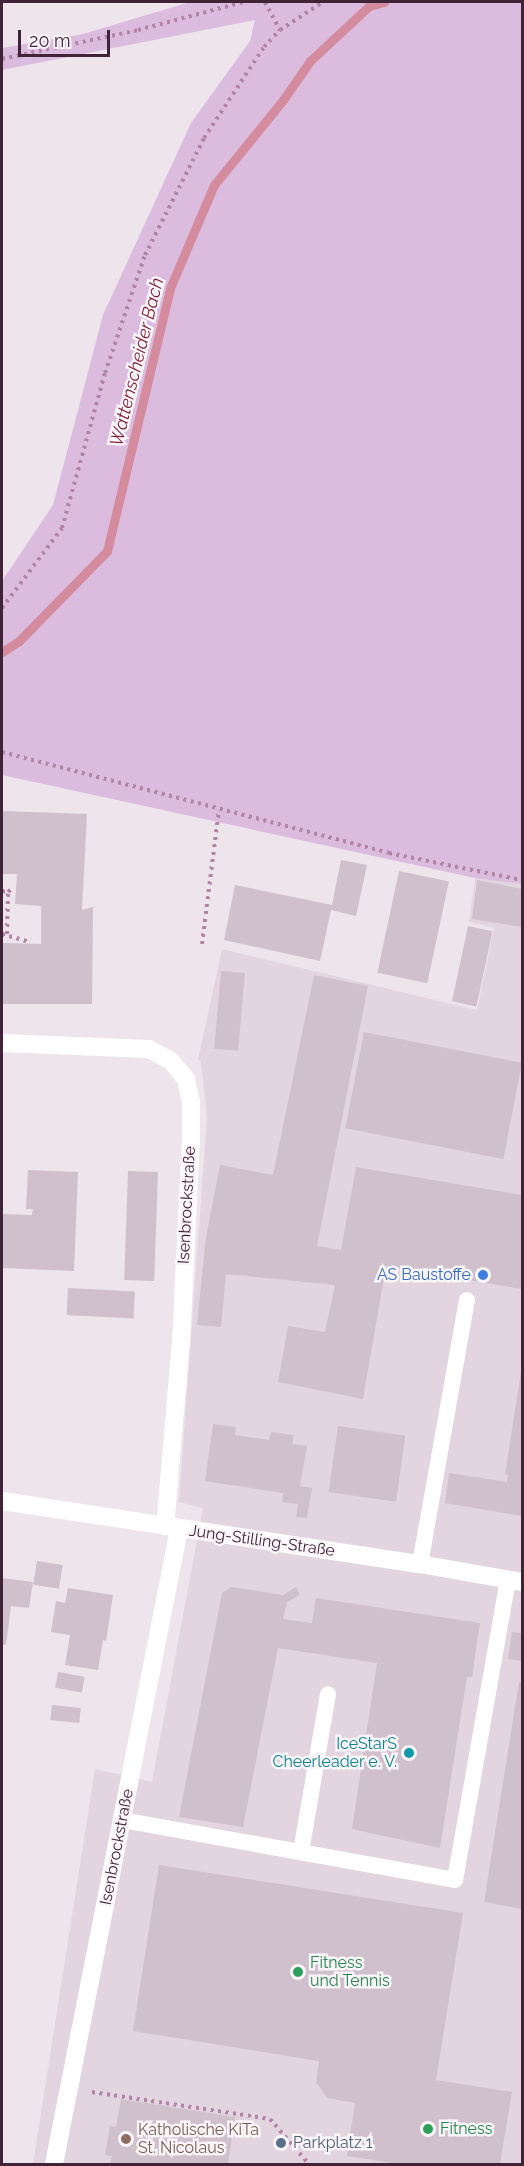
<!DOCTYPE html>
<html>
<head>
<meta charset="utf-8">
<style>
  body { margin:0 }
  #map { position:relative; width:524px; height:2166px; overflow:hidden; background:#eee4ec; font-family:Raleway,sans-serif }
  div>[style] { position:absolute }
  .built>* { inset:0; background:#e2d5e0 }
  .green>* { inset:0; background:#dbbcdf }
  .stream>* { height:9px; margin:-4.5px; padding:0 4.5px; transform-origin:4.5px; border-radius:4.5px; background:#d48b9d }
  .building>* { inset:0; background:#cfc0cc; transform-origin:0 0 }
  .path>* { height:4px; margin-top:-2px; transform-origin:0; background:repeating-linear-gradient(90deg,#b284a5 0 3px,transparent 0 7.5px) }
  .lane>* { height:16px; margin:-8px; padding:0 8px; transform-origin:8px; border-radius:8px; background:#fff }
  .street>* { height:18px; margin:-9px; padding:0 9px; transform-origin:9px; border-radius:9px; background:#fff }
  .dots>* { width:16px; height:16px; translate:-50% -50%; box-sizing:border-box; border:3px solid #faf5f9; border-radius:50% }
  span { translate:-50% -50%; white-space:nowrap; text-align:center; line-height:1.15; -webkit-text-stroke:5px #faf5f9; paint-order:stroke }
  .street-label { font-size:16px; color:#402336 }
  .shop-label { font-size:16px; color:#366cbe }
  .right { translate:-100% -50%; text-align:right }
  .culture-label { font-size:16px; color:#0d838f }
  .leisure-label { font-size:16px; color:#27864d }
  .left { translate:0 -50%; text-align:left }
  .education-label { font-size:16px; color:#785e54 }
  .service-label { font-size:16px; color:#4e5e75 }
  .water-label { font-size:18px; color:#7e1b32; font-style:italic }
  .frame { position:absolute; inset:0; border:3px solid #402336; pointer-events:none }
  .scale { position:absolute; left:18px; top:30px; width:92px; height:27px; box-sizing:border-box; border:3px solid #402336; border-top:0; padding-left:8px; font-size:18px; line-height:21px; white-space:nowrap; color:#402336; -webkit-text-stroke:4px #faf5f9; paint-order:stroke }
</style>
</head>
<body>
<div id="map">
  <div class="built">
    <i style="clip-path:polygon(475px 878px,522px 884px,522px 2164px,33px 2164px,95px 1769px,152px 1782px,203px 1508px,179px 1502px,207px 1118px,201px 1062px,198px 1060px,222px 949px,477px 1010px,494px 928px,469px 922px)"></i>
  </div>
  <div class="green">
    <i style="clip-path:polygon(190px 2px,522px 2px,522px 884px,475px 878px,2px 775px,2px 581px,53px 505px,103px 315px,191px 123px,250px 41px,255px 20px,2px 70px,2px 48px,83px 34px)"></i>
  </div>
  <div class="stream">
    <i style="left:2px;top:652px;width:20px;rotate:-33deg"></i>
    <i style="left:19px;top:641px;width:126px;rotate:-45.6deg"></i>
    <i style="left:107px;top:551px;width:270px;rotate:-76.5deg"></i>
    <i style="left:170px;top:288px;width:112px;rotate:-66.9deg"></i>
    <i style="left:214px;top:185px;width:109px;rotate:-50.9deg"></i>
    <i style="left:283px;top:100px;width:47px;rotate:-55.3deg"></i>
    <i style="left:310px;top:61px;width:81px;rotate:-43deg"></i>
    <i style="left:369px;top:6px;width:16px;rotate:-15deg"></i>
  </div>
  <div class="building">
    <i style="clip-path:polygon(2px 811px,87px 814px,82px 910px,93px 907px,92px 1004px,2px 1004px,2px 943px,41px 944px,41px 906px,15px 904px,17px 874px,2px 874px)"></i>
    <i style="clip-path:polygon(341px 860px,367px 865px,356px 916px,331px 910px,320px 961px,224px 940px,235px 885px,332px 905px)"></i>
    <i style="left:399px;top:871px;width:51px;height:104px;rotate:12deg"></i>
    <i style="clip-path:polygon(477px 880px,522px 889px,522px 927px,472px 919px)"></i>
    <i style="left:468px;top:926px;width:25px;height:77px;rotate:12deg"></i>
    <i style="left:221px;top:971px;width:24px;height:78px;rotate:5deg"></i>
    <i style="clip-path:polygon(314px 975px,368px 986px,317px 1246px,341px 1250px,356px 1167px,522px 1195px,522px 1289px,386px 1266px,363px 1399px,278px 1382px,288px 1326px,325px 1332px,335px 1285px,226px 1274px,221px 1327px,197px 1325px,206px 1237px,220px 1165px,273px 1175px)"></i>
    <i style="left:364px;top:1032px;width:161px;height:98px;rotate:11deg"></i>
    <i style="clip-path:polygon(28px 1170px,78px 1172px,74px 1271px,2px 1268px,2px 1214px,32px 1215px,33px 1209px,26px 1209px)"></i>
    <i style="left:128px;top:1171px;width:30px;height:109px;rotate:2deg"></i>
    <i style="left:68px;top:1288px;width:67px;height:27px;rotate:3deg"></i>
    <i style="clip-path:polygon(521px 1372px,522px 1516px,445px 1503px,449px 1473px,507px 1482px,508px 1475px,505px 1474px)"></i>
    <i style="clip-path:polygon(213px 1424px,236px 1427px,235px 1435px,269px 1440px,271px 1432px,294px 1435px,292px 1444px,307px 1446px,300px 1486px,312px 1488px,307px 1518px,296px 1517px,298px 1504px,282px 1502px,283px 1493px,205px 1481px)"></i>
    <i style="left:338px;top:1426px;width:68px;height:67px;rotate:8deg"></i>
    <i style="left:37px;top:1561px;width:26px;height:24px;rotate:9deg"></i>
    <i style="clip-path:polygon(2px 1578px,33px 1582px,29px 1608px,11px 1606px,6px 1645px,2px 1644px)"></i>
    <i style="clip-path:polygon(231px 1587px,283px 1595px,296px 1587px,300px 1595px,287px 1602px,283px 1619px,312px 1623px,316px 1598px,480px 1623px,472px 1677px,467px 1677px,440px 1848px,352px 1829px,377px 1663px,278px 1648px,243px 1827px,179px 1817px,222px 1593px)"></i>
    <i style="clip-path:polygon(68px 1588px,113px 1595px,106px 1641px,103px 1640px,98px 1670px,65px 1665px,70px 1635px,51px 1632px,56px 1601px,65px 1603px)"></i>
    <i style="clip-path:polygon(512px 1632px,522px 1633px,522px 1661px,508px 1659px)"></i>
    <i style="left:58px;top:1672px;width:27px;height:16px;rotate:10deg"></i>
    <i style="clip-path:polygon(519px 1682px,522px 1682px,522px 1909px,484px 1902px)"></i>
    <i style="left:52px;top:1705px;width:29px;height:15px;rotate:6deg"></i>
    <i style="clip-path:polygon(159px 1865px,463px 1913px,436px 2080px,512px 2092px,500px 2164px,399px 2164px,347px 2156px,355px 2103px,327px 2098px,316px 2082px,319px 2061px,133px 2031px)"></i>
    <i style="clip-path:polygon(121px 2099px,235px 2117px,228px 2164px,110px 2164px,112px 2156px,105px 2155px,110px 2126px,116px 2127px)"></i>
  </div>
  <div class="path">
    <i style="left:265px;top:2px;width:32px;rotate:62deg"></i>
    <i style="left:2px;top:59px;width:139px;rotate:-12deg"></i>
    <i style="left:138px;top:30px;width:109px;rotate:-14.9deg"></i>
    <i style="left:2px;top:608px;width:100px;rotate:-53.1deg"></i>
    <i style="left:62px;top:528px;width:161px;rotate:-74.5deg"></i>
    <i style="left:105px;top:373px;width:125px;rotate:-71.3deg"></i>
    <i style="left:145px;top:255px;width:131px;rotate:-63.2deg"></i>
    <i style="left:204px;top:138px;width:109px;rotate:-56.6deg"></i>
    <i style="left:264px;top:47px;width:23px;rotate:-47deg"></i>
    <i style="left:280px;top:30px;width:51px;rotate:-33.1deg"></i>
    <i style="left:2px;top:752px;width:400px;rotate:14.6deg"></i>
    <i style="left:389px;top:853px;width:136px;rotate:11.5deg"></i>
    <i style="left:2px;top:891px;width:6px;rotate:9deg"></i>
    <i style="left:2px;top:934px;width:29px;rotate:16deg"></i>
    <i style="left:7px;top:934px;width:42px;rotate:-88.6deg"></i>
    <i style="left:8px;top:892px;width:7px;rotate:-45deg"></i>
    <i style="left:202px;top:944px;width:135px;rotate:-82.8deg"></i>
    <i style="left:92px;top:2092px;width:180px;rotate:8.6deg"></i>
    <i style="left:270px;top:2119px;width:58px;rotate:49.2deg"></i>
  </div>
  <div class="lane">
    <i style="left:420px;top:1564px;width:268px;rotate:-79.9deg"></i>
    <i style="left:122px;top:1820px;width:338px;rotate:10.2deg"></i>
    <i style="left:455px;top:1880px;width:305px;rotate:-80deg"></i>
    <i style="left:301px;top:1852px;width:160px;rotate:-80.3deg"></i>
  </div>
  <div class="street">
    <i style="left:2px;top:1043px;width:147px;rotate:2.3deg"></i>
    <i style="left:149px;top:1049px;width:24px;rotate:28deg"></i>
    <i style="left:170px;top:1060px;width:25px;rotate:50deg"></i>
    <i style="left:186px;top:1079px;width:25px;rotate:78deg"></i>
    <i style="left:191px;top:1103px;width:35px;rotate:90deg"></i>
    <i style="left:191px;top:1138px;width:203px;rotate:92.8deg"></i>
    <i style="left:181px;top:1341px;width:186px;rotate:94.9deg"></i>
    <i style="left:2px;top:1501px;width:423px;rotate:8.6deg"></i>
    <i style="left:420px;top:1564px;width:104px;rotate:10deg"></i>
    <i style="left:54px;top:2164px;width:647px;rotate:-78.86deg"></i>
  </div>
  <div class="dots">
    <i style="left:483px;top:1275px;background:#3f7fe0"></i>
    <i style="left:409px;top:1753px;background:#0f9aa8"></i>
    <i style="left:298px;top:1972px;background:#2e9e5b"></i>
    <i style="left:428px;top:2129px;background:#2e9e5b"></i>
    <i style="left:126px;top:2139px;background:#8d6e63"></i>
    <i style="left:281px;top:2143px;background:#5c6f8a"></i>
  </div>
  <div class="street-label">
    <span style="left:187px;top:1205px;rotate:-87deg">Isenbrockstraße</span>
    <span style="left:262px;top:1541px;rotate:8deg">Jung-Stilling-Straße</span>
    <span style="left:117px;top:1847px;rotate:-79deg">Isenbrockstraße</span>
  </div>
  <div class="shop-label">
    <span class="right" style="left:471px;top:1275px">AS Baustoffe</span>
  </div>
  <div class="culture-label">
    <span class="right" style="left:397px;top:1753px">IceStarS<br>Cheerleader e. V.</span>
  </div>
  <div class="leisure-label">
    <span class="left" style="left:310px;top:1972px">Fitness<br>und Tennis</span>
    <span class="left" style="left:440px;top:2129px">Fitness</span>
  </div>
  <div class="education-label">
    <span class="left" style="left:138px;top:2139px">Katholische KiTa<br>St. Nicolaus</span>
  </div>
  <div class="service-label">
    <span class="left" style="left:293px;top:2143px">Parkplatz 1</span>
  </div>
  <div class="water-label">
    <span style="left:137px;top:362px;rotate:-76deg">Wattenscheider Bach</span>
  </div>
  <div class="frame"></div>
  <div class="scale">20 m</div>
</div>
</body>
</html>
